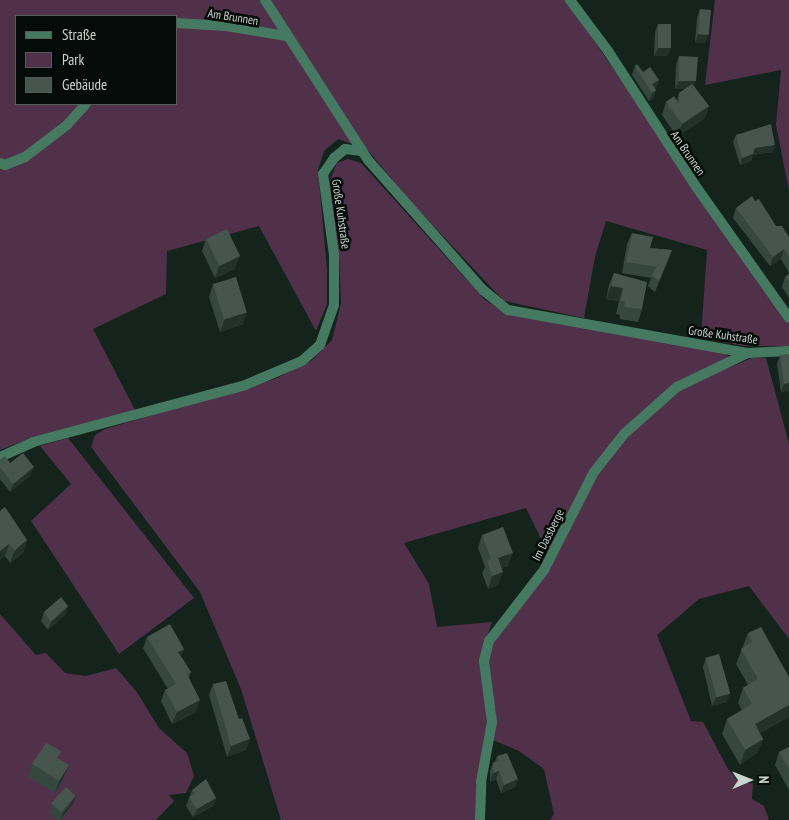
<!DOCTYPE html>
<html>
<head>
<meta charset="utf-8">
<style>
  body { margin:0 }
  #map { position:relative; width:789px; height:820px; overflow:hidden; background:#14241c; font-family:"PT Sans Narrow",sans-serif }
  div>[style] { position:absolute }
  .green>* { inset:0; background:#513149 }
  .street>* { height:10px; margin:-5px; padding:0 5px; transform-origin:5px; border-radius:5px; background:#467961 }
  .wall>* { inset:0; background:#36473f }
  .shaded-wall>* { inset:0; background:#22322a }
  .building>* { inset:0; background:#46564f; transform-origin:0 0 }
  span { translate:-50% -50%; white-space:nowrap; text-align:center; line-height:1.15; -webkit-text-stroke:5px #050b08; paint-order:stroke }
  .street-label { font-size:12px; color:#cbd5d0 }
  .legend { position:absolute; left:15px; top:15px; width:162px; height:90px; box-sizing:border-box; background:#050b08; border:1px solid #545c58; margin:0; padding:6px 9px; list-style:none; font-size:15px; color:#cbd5d0 }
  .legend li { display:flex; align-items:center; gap:10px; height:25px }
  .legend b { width:25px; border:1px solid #545c58 }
  .north { position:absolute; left:724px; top:755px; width:50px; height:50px; -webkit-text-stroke:4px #050b08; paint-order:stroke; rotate:89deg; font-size:14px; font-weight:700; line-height:20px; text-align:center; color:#cbd5d0 }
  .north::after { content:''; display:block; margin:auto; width:18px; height:22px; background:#cbd5d0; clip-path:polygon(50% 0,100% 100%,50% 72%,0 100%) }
</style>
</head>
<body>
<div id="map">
  <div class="green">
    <i style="clip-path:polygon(evenodd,0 0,566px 0,789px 324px,789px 346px,744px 346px,701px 338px,707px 250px,606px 221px,595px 257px,584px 318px,504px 301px,409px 200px,367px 149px,338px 139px,324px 151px,318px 170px,327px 270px,327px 304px,316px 331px,259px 226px,167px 251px,166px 294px,93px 329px,135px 410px,31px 438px,0 450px,0 0,16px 16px,176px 16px,176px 104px,16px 104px,16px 16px)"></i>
    <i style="clip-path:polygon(715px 0,789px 0,789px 191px,776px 125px,781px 70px,705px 85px)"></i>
    <i style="clip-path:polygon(348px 159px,361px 163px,485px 300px,502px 311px,727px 353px,728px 359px,622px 430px,548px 553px,526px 508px,404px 543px,429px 584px,437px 627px,492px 622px,482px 653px,490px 723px,478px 780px,476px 820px,281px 820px,241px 689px,200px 592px,91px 447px,95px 435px,105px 429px,275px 379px,311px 361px,332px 340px,341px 304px,339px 255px,328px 185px,337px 163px)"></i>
    <i style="clip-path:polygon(752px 358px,766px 358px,789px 444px,789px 639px,749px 586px,699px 599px,657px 635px,691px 721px,703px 722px,728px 769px,740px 783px,753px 783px,752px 799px,764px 806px,769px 820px,550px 820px,554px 814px,544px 769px,519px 751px,493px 740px,496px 712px,487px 668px,491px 645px,509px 622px,596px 475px,625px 438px,680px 388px)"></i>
    <i style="clip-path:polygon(68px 438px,194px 598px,119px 654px,31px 521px,71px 484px,40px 446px)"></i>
    <i style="clip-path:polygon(0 614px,36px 655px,46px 653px,65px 673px,86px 676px,116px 668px,136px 691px,159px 728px,187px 753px,194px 776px,186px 793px,169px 795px,174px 801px,156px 820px,0 820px)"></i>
  </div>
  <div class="street">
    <i style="left:265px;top:0;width:190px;rotate:57.2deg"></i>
    <i style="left:368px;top:160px;width:174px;rotate:48.5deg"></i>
    <i style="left:483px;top:290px;width:32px;rotate:39deg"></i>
    <i style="left:508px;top:310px;width:244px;rotate:10.2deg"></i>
    <i style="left:748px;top:353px;width:41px;rotate:-2.8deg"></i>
    <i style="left:570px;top:0;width:64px;rotate:53.3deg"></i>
    <i style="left:608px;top:51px;width:163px;rotate:57deg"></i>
    <i style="left:697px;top:188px;width:159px;rotate:54.7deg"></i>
    <i style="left:176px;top:23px;width:50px;rotate:3.4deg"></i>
    <i style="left:226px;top:26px;width:61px;rotate:9.5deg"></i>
    <i style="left:0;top:163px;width:5px;rotate:22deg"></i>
    <i style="left:5px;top:165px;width:22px;rotate:-22deg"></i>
    <i style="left:25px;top:157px;width:53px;rotate:-37.3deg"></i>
    <i style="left:67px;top:125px;width:28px;rotate:-48deg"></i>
    <i style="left:0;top:457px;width:36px;rotate:-24deg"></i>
    <i style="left:33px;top:442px;width:220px;rotate:-15deg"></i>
    <i style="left:245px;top:385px;width:62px;rotate:-22.8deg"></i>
    <i style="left:302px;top:361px;width:24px;rotate:-42deg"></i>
    <i style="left:320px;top:345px;width:42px;rotate:-70.7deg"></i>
    <i style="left:334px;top:305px;width:50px;rotate:-90deg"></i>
    <i style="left:334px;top:255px;width:82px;rotate:-97.7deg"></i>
    <i style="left:323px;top:174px;width:19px;rotate:-55deg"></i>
    <i style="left:334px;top:158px;width:14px;rotate:-39deg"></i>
    <i style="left:345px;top:149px;width:17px;rotate:7deg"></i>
    <i style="left:480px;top:820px;width:38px;rotate:-88deg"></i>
    <i style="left:481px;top:782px;width:61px;rotate:-79.6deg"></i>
    <i style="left:492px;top:722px;width:62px;rotate:-97.5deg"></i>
    <i style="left:484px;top:661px;width:21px;rotate:-76deg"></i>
    <i style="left:489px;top:641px;width:90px;rotate:-52.2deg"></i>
    <i style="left:544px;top:570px;width:110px;rotate:-63deg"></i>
    <i style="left:594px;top:472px;width:48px;rotate:-51.7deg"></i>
    <i style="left:624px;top:434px;width:71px;rotate:-41.6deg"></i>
    <i style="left:677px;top:387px;width:79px;rotate:-25.6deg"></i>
  </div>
  <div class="wall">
    <i style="clip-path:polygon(700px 9px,708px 35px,705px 43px,695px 43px,697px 18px)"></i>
    <i style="clip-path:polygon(658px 24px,668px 56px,654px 56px,655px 32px)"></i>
    <i style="clip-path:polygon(679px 56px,694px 86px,709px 106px,705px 118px,677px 137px,662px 115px,666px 102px,677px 100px,679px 93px,685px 89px,675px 89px,676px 65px)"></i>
    <i style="clip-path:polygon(635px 66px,643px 72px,659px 80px,655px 89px,656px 90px,653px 99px,649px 101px,632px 75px)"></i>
    <i style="clip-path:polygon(736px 135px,773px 152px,753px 155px,751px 161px,740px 165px,733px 142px)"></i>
    <i style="clip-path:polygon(736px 208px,776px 226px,789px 237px,789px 273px,781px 259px,770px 266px,733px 218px)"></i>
    <i style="clip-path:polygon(632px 233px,650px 248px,672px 250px,655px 292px,648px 286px,651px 278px,622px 273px,627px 244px)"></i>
    <i style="clip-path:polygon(206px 238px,235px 269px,215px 278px,202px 251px)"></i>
    <i style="clip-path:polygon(614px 273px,642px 309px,638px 322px,620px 319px,620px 315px,616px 314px,619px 301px,606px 299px,609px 285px)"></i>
    <i style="clip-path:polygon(789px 274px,789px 298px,782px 287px,785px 277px)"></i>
    <i style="clip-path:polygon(213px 284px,243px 324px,220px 332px,209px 297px)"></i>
    <i style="clip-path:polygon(780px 355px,789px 391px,781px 392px,777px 364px)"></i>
    <i style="clip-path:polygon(0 460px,10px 463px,31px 475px,10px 492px,0 479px)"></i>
    <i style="clip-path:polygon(0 511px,27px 540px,23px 553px,10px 563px,5px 556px,0 560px)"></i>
    <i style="clip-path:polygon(482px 535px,508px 566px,501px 568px,498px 585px,488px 589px,482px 573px,485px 567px,478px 548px)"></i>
    <i style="clip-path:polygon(68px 606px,65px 615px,48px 630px,41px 621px,44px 612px)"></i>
    <i style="clip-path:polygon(748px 633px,789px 677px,789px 717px,760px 733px,763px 739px,757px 753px,740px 765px,722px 734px,727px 719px,742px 710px,738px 703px,743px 688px,748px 685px,736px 664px)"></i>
    <i style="clip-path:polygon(147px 637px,184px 649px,181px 656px,191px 672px,189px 678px,196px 712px,172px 724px,161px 701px,165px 690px,168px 689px,143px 648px)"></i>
    <i style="clip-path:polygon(706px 658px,727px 702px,712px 706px,703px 667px)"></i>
    <i style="clip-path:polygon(213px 684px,246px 750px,227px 757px,209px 695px)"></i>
    <i style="clip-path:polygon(789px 747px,789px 790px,775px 765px,779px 752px)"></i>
    <i style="clip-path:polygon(497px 756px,518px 779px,515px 787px,501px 793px,496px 779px,490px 782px,490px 771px,493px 763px,495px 762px)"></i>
    <i style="clip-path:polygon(32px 764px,64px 777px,55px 793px,28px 777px)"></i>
    <i style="clip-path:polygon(192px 790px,216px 798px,213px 806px,193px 817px,186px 806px)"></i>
    <i style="clip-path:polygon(52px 804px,73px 804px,61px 820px,58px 820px,49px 813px)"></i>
  </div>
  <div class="shaded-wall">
    <i style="clip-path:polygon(698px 34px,708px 35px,705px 43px,695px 43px)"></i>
    <i style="clip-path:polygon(658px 48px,671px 48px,668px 56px,654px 56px)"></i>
    <i style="clip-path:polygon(659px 80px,656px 88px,651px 91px,652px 84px)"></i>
    <i style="clip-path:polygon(679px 81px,696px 81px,693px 89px,675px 89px)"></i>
    <i style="clip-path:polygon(656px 90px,653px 99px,649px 101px,652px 93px)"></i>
    <i style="clip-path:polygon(709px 106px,705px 118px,677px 137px,682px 124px)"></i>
    <i style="clip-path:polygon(775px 145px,773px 152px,753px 155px,751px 161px,740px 165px,742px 158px,755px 148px)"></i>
    <i style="clip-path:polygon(784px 249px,781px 259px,770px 266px,773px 257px)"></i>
    <i style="clip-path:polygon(672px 250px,668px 261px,655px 292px,659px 281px)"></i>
    <i style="clip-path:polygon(240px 256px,235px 269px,215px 278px,219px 266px)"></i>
    <i style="clip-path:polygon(611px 286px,623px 288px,619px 301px,606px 299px)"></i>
    <i style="clip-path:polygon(247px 312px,243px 324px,220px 332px,225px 319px)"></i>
    <i style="clip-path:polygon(789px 383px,789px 391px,781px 392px,784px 384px)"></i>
    <i style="clip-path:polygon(34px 467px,31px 475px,10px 492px,13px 484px)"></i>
    <i style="clip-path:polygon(27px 540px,23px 553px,10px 563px,15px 550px)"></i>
    <i style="clip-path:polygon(9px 544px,5px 556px,0 560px,0 551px)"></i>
    <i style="clip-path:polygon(513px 553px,508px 566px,493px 571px,498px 558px)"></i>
    <i style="clip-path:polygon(503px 572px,498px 585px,488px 589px,492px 576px)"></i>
    <i style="clip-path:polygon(68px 606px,65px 615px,48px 630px,51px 622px)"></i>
    <i style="clip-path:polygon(184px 649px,180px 660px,178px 652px)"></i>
    <i style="clip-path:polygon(730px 693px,727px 702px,712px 706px,716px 697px)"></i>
    <i style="clip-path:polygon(200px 700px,196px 712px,172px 724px,177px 712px)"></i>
    <i style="clip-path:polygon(789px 705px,789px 717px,749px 739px,755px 724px)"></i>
    <i style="clip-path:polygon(250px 739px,246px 750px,227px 757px,231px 746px)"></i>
    <i style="clip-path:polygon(763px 739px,757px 753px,740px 765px,745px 750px)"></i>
    <i style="clip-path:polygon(69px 765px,64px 777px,55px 793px,59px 781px)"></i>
    <i style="clip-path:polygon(499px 771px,496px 779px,490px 782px,493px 773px)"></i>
    <i style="clip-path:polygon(518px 779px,515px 787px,501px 793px,504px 785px)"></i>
    <i style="clip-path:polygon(76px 796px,73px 804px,60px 820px,63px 813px)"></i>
    <i style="clip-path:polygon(216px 798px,213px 806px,193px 817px,197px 809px)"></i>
  </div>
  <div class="building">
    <i style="left:700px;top:9px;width:11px;height:25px;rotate:5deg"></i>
    <i style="left:658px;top:24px;width:13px;height:24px"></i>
    <i style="clip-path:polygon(679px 56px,698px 57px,696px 81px,679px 81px)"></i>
    <i style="clip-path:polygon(637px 64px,643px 72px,650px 67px,659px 80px,652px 84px,656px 90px,652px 93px,635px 66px)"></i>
    <i style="clip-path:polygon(692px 84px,709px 106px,682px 124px,666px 102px,674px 96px,679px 104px,679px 93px)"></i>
    <i style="clip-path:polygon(771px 124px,775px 145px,755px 148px,753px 154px,742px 158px,736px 135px)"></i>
    <i style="clip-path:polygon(752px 196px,755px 201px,759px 199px,776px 226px,782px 226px,789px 237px,789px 257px,784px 249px,773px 257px,736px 208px)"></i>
    <i style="left:227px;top:229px;width:30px;height:23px;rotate:64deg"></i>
    <i style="clip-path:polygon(632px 233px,653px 237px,650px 248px,672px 250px,659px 281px,652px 275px,657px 267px,626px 262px)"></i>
    <i style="clip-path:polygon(614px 273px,647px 282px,642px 309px,624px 307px,625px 302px,621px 301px,623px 288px,611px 286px)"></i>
    <i style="clip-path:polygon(789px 274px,789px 282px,785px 277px)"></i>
    <i style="left:236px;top:277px;width:37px;height:24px;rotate:73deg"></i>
    <i style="clip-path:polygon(789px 354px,789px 383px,784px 384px,780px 355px)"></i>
    <i style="clip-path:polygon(23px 453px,34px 467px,13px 484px,0 467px,0 460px,5px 456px,10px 463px)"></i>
    <i style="clip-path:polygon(5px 507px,27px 540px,15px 550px,9px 544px,0 551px,0 511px)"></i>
    <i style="clip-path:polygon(503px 527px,513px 553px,498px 558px,503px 572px,492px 576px,487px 561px,491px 559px,482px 535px)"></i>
    <i style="clip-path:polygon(61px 597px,68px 606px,51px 622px,44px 612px)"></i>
    <i style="clip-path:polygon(170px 624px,184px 649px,178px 652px,191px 672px,187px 674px,200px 700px,177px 712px,165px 690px,176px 684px,147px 637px)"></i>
    <i style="clip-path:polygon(761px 627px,789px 677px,789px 705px,755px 724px,763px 739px,745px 750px,727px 719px,752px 704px,743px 688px,758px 679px,741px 649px,752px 642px,748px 633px)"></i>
    <i style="left:719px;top:654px;width:41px;height:14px;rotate:74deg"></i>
    <i style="clip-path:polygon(226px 681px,239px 719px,242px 718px,250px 739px,231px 746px,213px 684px)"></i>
    <i style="clip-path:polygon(46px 743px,61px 751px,57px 758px,69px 765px,59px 781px,32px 764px)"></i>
    <i style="clip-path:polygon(789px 747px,789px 769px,779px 752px)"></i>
    <i style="clip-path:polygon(507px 753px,518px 779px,504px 785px,499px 771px,493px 773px,493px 763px,499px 760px,497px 756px)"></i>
    <i style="clip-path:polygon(206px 779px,216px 798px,197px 809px,189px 797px,195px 793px,192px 790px)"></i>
    <i style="left:66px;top:787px;width:13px;height:22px;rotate:42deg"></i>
  </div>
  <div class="street-label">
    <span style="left:233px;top:17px;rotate:9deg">Am Brunnen</span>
    <span style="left:688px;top:153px;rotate:56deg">Am Brunnen</span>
    <span style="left:341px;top:214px;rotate:82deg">Große Kuhstraße</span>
    <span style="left:723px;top:335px;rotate:8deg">Große Kuhstraße</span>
    <span style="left:548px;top:535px;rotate:-63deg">Im Dassberge</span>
  </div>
  <ul class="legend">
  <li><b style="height:6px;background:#467961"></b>Straße</li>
  <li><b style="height:14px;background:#513149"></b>Park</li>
  <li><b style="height:14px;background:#46564f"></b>Gebäude</li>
  </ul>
  <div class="north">N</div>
</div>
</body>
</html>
